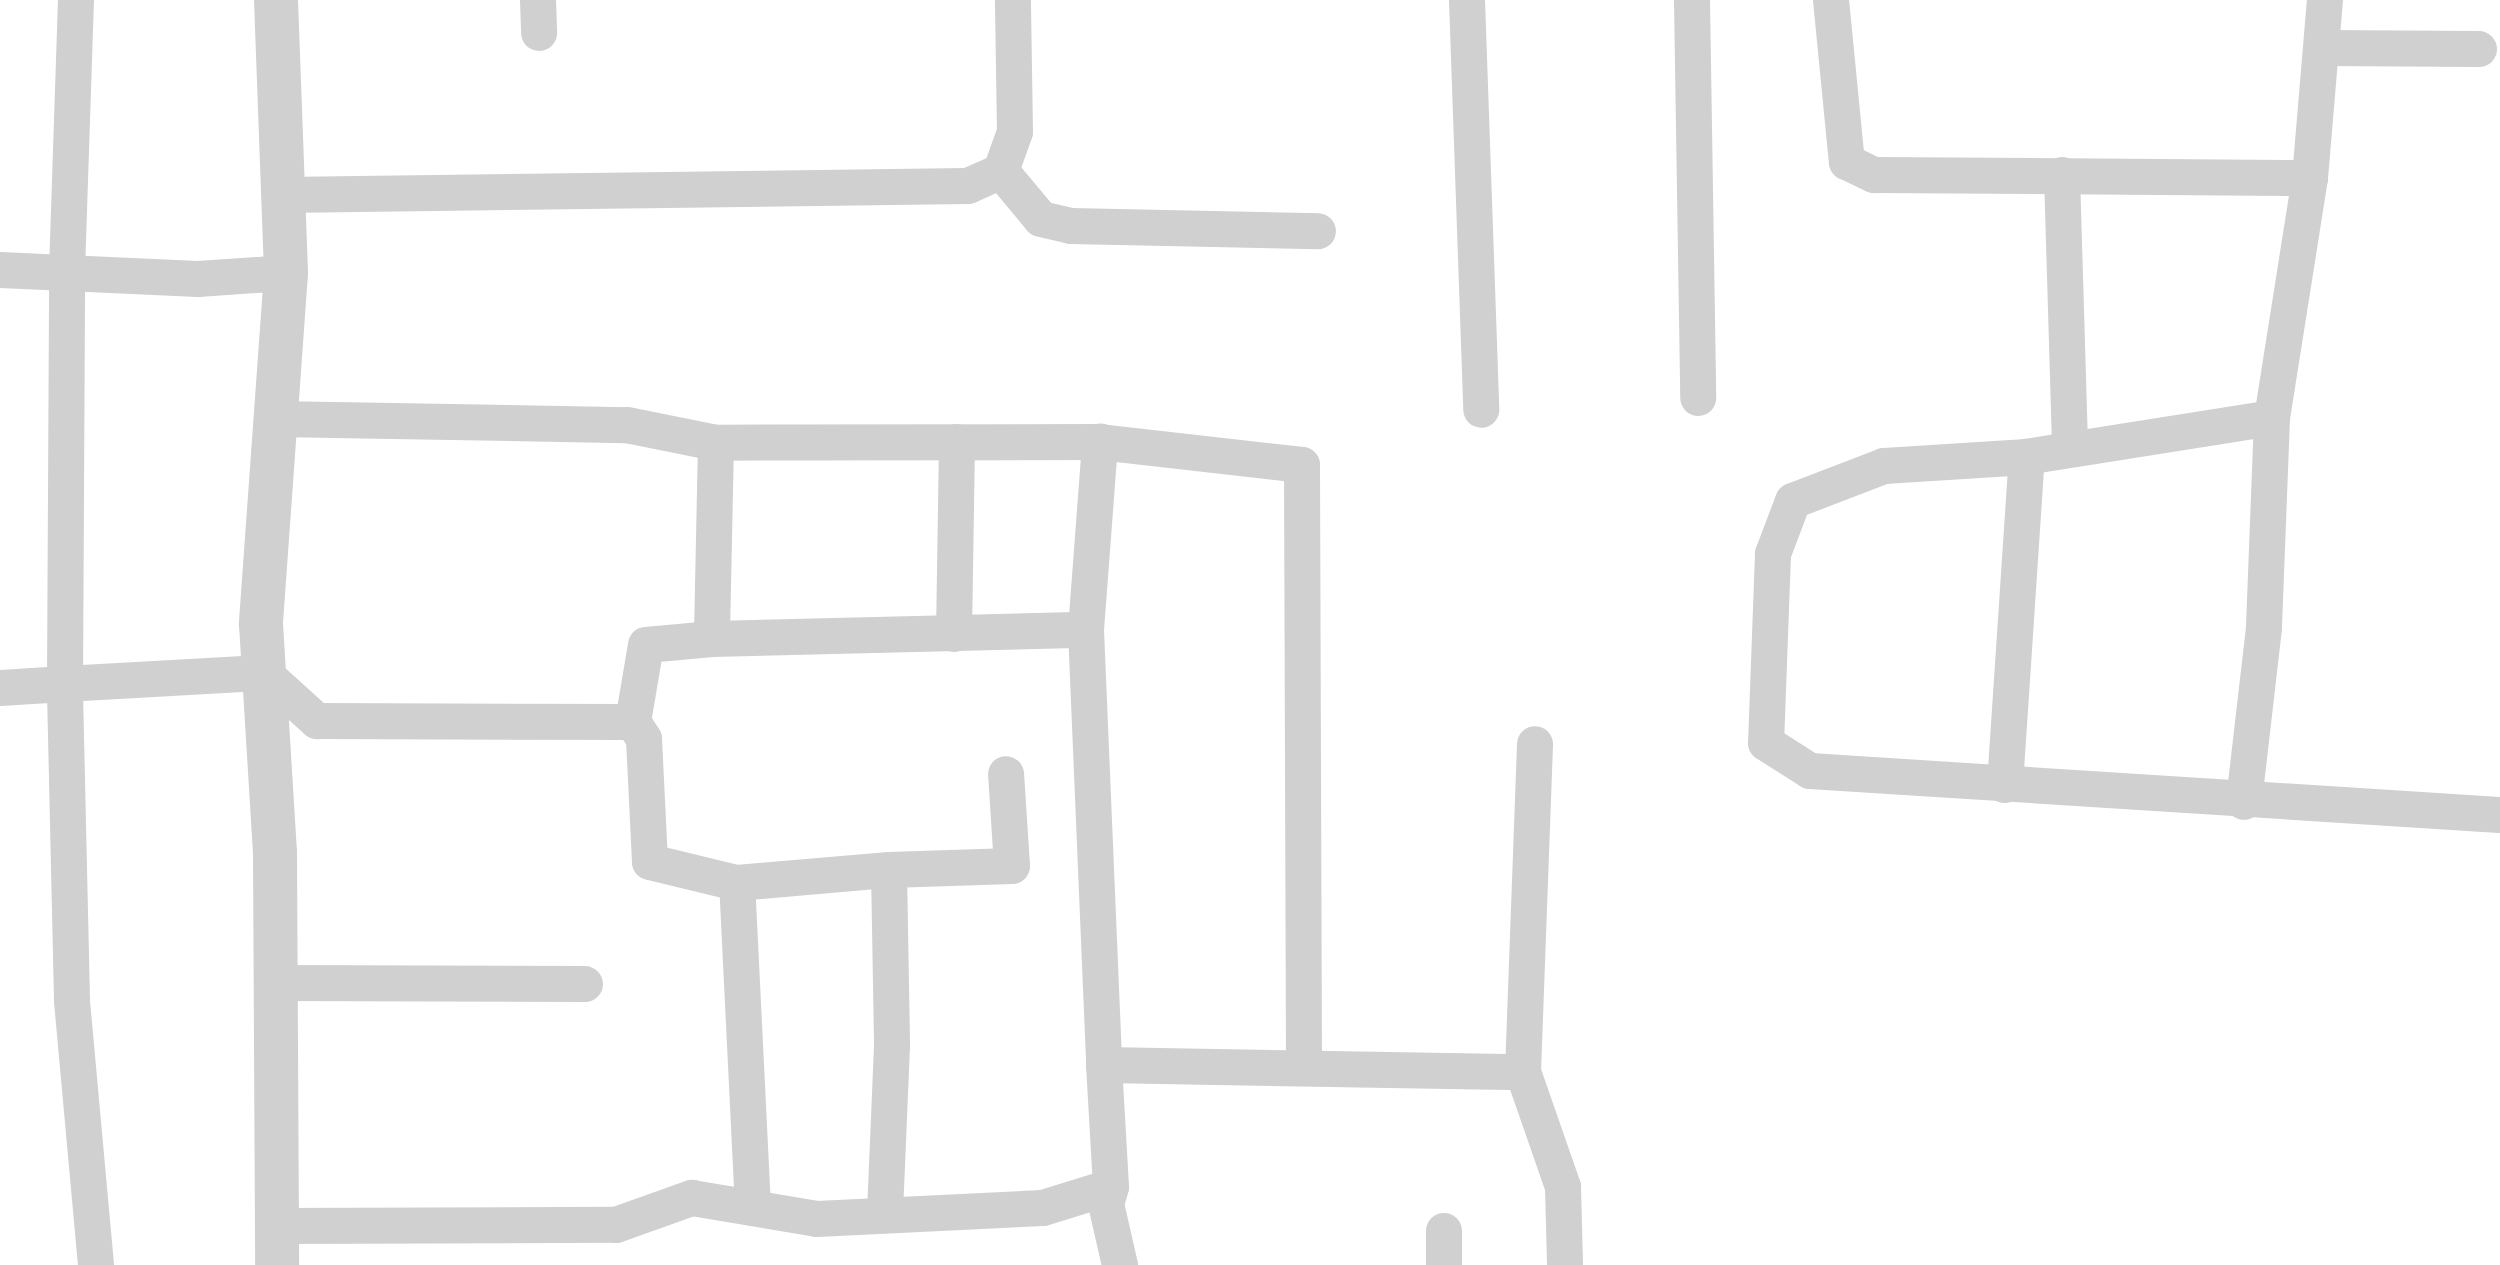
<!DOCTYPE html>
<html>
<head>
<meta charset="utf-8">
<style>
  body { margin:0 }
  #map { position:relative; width:2500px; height:1265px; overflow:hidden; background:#fff; font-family:"Alegreya Sans",sans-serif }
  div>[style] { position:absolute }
  .minor>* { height:36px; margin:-18px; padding:0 18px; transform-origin:18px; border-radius:18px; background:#d0d0d0 }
  .tertiary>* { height:44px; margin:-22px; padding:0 22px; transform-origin:22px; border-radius:22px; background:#d0d0d0 }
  span { translate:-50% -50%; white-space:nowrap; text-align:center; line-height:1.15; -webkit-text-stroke:8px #fff; paint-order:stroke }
</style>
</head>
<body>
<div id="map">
  <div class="minor">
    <i style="left:538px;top:0;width:33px;rotate:88deg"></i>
    <i style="left:1467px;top:0;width:410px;rotate:88deg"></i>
    <i style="left:1692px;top:0;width:398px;rotate:89.1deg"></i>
    <i style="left:1831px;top:0;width:163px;rotate:84.4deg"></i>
    <i style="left:1847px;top:162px;width:30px;rotate:26deg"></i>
    <i style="left:1874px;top:175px;width:436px;rotate:0.4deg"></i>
    <i style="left:2310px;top:178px;width:243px;rotate:99deg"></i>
    <i style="left:2272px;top:418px;width:210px;rotate:92.2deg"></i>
    <i style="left:2264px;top:628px;width:175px;rotate:96.6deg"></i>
    <i style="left:2324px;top:48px;width:155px;rotate:0.4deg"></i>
    <i style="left:1001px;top:171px;width:62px;rotate:50.2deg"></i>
    <i style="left:1041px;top:219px;width:31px;rotate:13deg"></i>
    <i style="left:1071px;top:226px;width:247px;rotate:1.2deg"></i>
    <i style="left:2062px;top:175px;width:271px;rotate:88.3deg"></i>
    <i style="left:2310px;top:178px;width:179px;rotate:-85.2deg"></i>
    <i style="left:283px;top:195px;width:685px;rotate:-0.75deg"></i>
    <i style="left:968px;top:186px;width:36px;rotate:-24deg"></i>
    <i style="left:1001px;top:171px;width:41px;rotate:-70.3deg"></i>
    <i style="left:1015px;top:132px;width:132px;rotate:-90.9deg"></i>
    <i style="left:0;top:270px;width:198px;rotate:2.6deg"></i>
    <i style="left:198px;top:279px;width:88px;rotate:-3.9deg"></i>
    <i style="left:2272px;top:418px;width:248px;rotate:171deg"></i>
    <i style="left:2027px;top:457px;width:143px;rotate:176.4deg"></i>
    <i style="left:1884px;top:466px;width:97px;rotate:159deg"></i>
    <i style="left:1793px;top:501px;width:57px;rotate:110.7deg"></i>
    <i style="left:1773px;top:554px;width:189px;rotate:92.1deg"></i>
    <i style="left:1766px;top:743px;width:52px;rotate:32.5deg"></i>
    <i style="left:1810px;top:771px;width:691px;rotate:3.65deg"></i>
    <i style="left:275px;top:419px;width:352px;rotate:1deg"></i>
    <i style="left:627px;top:425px;width:91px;rotate:11.4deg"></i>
    <i style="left:1086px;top:630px;width:189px;rotate:-85.7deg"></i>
    <i style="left:954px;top:634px;width:192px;rotate:-89.1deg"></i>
    <i style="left:712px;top:639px;width:66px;rotate:174.8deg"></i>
    <i style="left:646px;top:645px;width:78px;rotate:99.6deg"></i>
    <i style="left:633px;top:722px;width:20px;rotate:57deg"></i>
    <i style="left:644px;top:739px;width:123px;rotate:87.2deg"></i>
    <i style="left:650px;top:862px;width:89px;rotate:13.6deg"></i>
    <i style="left:0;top:688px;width:65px;rotate:-3.5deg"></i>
    <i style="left:65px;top:684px;width:413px;rotate:-89.7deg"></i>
    <i style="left:67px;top:271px;width:271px;rotate:-88.1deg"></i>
    <i style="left:2005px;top:785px;width:329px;rotate:-86.2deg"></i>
    <i style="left:889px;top:870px;width:123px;rotate:-1.9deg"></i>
    <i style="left:1012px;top:866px;width:92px;rotate:-93.7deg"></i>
    <i style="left:276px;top:983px;width:309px;rotate:0.2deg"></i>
    <i style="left:1104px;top:1065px;width:122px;rotate:86.7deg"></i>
    <i style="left:1111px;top:1187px;width:18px;rotate:106deg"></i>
    <i style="left:1106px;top:1204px;width:63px;rotate:77.1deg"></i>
    <i style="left:1304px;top:1068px;width:603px;rotate:-90.19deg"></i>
    <i style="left:1302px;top:465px;width:203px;rotate:-173.5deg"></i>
    <i style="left:1100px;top:442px;width:384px;rotate:179.9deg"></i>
    <i style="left:716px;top:443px;width:196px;rotate:91.2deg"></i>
    <i style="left:712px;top:639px;width:374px;rotate:-1.4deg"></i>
    <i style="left:1086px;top:630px;width:435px;rotate:87.6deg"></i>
    <i style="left:1104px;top:1065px;width:419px;rotate:1deg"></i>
    <i style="left:1523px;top:1072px;width:122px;rotate:70.8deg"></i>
    <i style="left:1563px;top:1187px;width:78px;rotate:88.5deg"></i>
    <i style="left:1523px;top:1072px;width:328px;rotate:-87.9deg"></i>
    <i style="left:753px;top:1208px;width:325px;rotate:-92.8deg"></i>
    <i style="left:737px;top:883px;width:153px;rotate:-4.9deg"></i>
    <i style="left:889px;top:870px;width:176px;rotate:89deg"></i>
    <i style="left:892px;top:1046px;width:169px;rotate:92.4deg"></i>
    <i style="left:277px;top:1226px;width:339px;rotate:-0.2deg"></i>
    <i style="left:616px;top:1225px;width:81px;rotate:-19.6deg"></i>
    <i style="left:692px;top:1198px;width:127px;rotate:9.5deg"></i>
    <i style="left:817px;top:1219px;width:226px;rotate:-2.8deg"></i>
    <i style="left:1043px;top:1208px;width:71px;rotate:-17.2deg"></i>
    <i style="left:1444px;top:1231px;width:34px;rotate:90deg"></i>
    <i style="left:96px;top:1265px;width:266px;rotate:-95.2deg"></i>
    <i style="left:72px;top:1000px;width:316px;rotate:-91.3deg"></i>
    <i style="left:65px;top:684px;width:199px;rotate:-3.2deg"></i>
    <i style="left:264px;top:673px;width:72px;rotate:42.2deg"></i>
    <i style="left:317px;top:721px;width:316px;rotate:0.2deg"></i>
  </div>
  <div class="tertiary">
    <i style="left:276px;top:0;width:273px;rotate:87.9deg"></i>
    <i style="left:286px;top:273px;width:352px;rotate:94.1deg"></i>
    <i style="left:261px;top:624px;width:229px;rotate:86.5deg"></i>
    <i style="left:275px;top:853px;width:412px;rotate:89.7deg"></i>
  </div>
</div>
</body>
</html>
